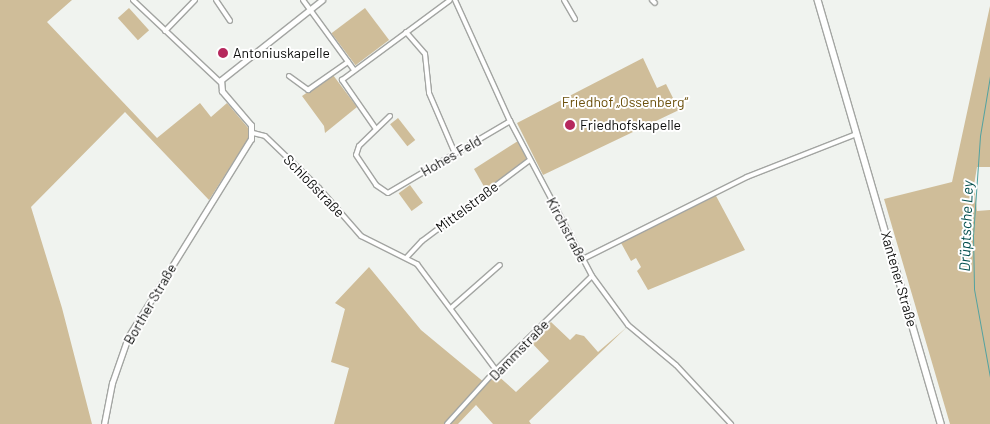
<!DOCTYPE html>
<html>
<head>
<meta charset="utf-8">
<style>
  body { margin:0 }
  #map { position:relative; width:990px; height:424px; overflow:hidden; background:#f0f3ef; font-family:Barlow,sans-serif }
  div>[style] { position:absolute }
  .green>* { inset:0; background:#cfbd99; transform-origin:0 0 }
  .stream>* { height:1px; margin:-0.5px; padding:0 0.5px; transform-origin:0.5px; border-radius:0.5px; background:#52a2a0 }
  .roads { filter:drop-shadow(1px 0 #a3a5a2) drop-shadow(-1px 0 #a3a5a2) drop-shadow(0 1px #a3a5a2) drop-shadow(0 -1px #a3a5a2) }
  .minor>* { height:4px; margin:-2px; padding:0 2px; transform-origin:2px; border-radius:2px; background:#fff }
  .tertiary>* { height:5px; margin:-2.5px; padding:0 2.5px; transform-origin:2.5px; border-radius:2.5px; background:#fff }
  .secondary>* { height:5.5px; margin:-2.75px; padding:0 2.75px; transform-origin:2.75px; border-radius:2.75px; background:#fff }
  .dots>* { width:14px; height:14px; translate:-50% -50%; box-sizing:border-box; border:2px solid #fff; border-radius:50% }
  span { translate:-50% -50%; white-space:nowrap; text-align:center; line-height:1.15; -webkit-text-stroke:4px #fff; paint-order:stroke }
  .poi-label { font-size:14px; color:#0b0c0b }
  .left { translate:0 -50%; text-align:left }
  .park-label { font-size:14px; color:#6b500c }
  .street-label { font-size:14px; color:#0b0c0b }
  .water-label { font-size:15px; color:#024e4d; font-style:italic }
</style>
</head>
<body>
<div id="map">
  <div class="green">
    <i style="clip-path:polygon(0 0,72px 0,47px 22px,157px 138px,200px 103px,211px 117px,227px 103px,249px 129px,248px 139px,209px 200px,125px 112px,31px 207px,62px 308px,92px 424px,0 424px)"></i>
    <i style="clip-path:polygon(990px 6px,990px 167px,977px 167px,974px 185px,977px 211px,990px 210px,990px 424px,950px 424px,884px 199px,952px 182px)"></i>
    <i style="left:129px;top:8px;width:30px;height:15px;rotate:48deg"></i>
    <i style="left:365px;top:8px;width:40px;height:42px;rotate:53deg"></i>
    <i style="clip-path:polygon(643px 58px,657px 88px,666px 84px,679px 110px,543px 175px,517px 123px)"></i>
    <i style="clip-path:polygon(333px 75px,357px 107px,325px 133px,324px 126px,302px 96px)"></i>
    <i style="left:398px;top:118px;width:28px;height:10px;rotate:52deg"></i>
    <i style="clip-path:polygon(518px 141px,527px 160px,486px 190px,474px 169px)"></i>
    <i style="left:410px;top:185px;width:22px;height:14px;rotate:54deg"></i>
    <i style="clip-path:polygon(715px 194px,745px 250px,648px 290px,637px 271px,641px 267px,636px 258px,631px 261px,620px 241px)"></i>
    <i style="clip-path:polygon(369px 267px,421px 330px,485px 383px,445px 424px,334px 424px,349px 368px,331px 362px,345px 309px,335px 303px)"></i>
    <i style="clip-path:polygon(551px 322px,570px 340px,576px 334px,584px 336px,598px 352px,627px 327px,529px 421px,531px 424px,493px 424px,476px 405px,458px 424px,448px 424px,496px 374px,516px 392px,549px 361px,530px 341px)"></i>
  </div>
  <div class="stream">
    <i style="left:990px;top:76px;width:61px;rotate:99.5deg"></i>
    <i style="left:980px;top:136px;width:99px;rotate:94deg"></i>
    <i style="left:973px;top:235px;width:54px;rotate:88.9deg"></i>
    <i style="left:974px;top:289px;width:89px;rotate:79.7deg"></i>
  </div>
  <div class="roads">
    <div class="minor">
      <i style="left:133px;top:0;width:120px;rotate:43.3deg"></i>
      <i style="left:216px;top:0;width:25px;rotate:56deg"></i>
      <i style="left:303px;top:0;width:87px;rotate:53.9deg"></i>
      <i style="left:455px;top:0;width:133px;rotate:65.6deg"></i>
      <i style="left:510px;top:121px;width:175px;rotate:62.1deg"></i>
      <i style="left:592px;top:276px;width:61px;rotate:53.7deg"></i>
      <i style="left:628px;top:325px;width:62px;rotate:39.8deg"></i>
      <i style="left:676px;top:365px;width:81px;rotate:47deg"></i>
      <i style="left:564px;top:0;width:22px;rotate:60deg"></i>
      <i style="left:652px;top:0;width:4px;rotate:45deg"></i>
      <i style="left:165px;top:31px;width:43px;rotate:-45.9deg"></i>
      <i style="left:406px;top:32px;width:29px;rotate:49deg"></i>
      <i style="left:425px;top:54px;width:39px;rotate:84deg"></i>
      <i style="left:429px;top:93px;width:63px;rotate:66.7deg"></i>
      <i style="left:289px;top:76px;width:24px;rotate:36deg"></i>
      <i style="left:308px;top:90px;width:49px;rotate:-35deg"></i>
      <i style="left:390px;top:116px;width:43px;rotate:135.9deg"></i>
      <i style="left:359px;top:146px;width:9px;rotate:108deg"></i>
      <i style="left:356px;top:155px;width:36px;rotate:56deg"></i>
      <i style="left:376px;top:185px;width:14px;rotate:34deg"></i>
      <i style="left:388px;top:193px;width:142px;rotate:-30.5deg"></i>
      <i style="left:376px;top:129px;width:60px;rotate:-124.8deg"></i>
      <i style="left:342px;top:80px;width:134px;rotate:-36.5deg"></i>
      <i style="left:253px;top:133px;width:12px;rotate:14deg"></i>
      <i style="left:265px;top:136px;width:75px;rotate:43.9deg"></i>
      <i style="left:319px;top:188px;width:64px;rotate:48.8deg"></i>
      <i style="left:361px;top:236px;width:63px;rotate:26.6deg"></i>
      <i style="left:417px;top:264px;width:132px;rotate:53.3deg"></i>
      <i style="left:407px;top:257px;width:22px;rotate:-47deg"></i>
      <i style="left:422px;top:241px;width:135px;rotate:-36.9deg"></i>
      <i style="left:583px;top:259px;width:183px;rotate:-26.6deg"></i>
      <i style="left:747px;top:177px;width:118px;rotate:-21.4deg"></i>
      <i style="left:451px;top:308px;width:65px;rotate:-41.3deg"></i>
      <i style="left:447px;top:424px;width:73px;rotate:-47.8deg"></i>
      <i style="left:496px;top:370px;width:134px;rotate:-44.4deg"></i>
    </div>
    <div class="tertiary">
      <i style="left:104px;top:424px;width:42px;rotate:-79deg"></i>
      <i style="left:112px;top:383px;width:49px;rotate:-70.8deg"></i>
      <i style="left:128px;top:337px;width:233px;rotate:-58.2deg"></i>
      <i style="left:251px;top:139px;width:14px;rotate:-90deg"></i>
      <i style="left:251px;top:125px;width:45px;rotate:-130.5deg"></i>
      <i style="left:222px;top:91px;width:11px;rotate:-95deg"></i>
      <i style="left:221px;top:80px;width:129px;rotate:-38.4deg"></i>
    </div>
    <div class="secondary">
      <i style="left:818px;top:0;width:441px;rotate:73.8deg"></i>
    </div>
  </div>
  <div class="dots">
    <i style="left:223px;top:53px;background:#b6285d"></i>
    <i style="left:570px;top:125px;background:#b6285d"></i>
  </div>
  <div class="poi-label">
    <span class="left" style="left:233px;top:53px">Antoniuskapelle</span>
    <span class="left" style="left:580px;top:125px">Friedhofskapelle</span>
  </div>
  <div class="park-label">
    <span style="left:625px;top:102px">Friedhof „Ossenberg“</span>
  </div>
  <div class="street-label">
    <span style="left:451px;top:156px;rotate:-30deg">Hohes Feld</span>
    <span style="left:314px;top:186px;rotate:46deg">Schloßstraße</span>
    <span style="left:467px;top:207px;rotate:-37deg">Mittelstraße</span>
    <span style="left:567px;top:230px;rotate:62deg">Kirchstraße</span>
    <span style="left:899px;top:279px;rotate:74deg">Xantener Straße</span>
    <span style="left:150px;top:304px;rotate:-60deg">Borther Straße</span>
    <span style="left:519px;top:350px;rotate:-46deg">Dammstraße</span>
  </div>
  <div class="water-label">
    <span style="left:966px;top:226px;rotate:-88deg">Drüptsche Ley</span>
  </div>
</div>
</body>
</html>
